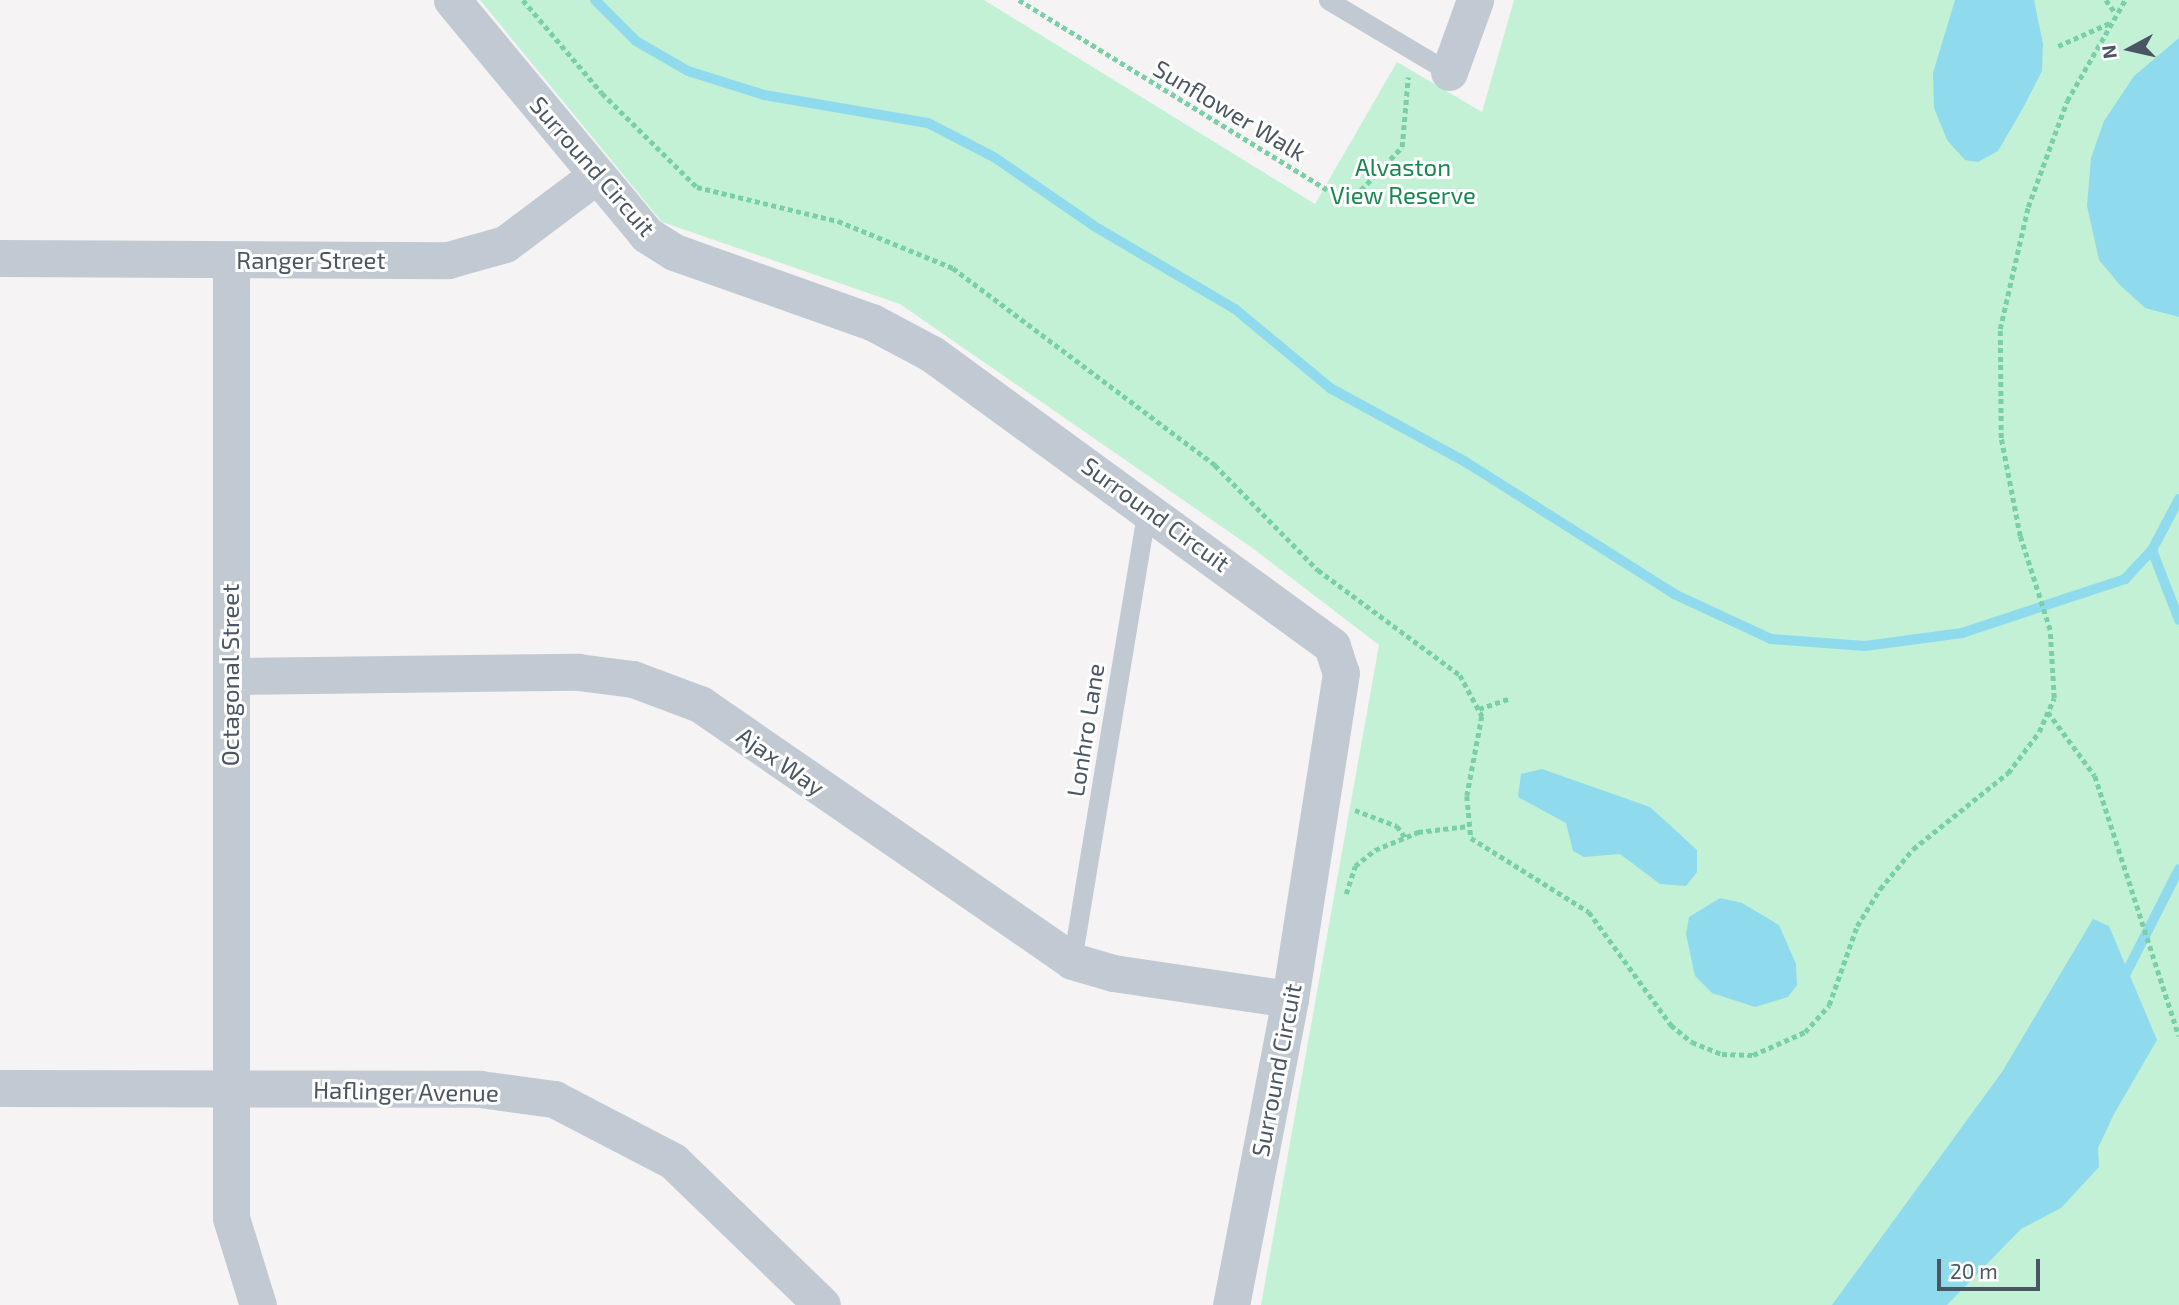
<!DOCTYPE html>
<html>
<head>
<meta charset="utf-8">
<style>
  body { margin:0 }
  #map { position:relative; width:2179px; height:1305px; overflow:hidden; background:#f5f3f3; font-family:"Exo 2",sans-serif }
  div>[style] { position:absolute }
  .green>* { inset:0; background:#c3f1d5 }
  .water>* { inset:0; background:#90daee }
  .stream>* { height:10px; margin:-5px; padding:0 5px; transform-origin:5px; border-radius:5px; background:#90daee }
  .path>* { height:4.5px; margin-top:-2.25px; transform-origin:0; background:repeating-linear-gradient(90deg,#7ad0a6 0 5px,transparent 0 8.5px) }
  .lane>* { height:19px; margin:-9.5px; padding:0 9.5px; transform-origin:9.5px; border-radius:9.5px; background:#c1cad2 }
  .street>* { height:37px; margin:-18.5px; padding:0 18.5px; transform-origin:18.5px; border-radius:18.5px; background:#c1cad2 }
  span { translate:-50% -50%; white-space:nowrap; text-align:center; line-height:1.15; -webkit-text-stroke:6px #fff; paint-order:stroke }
  .street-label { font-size:24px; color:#4a5661 }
  .park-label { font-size:24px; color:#17864f }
  .north { position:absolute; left:2095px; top:14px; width:70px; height:70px; -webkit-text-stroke:5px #fff; paint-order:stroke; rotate:262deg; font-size:19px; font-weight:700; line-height:28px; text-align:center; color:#4a5661 }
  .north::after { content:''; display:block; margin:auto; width:24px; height:32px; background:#4a5661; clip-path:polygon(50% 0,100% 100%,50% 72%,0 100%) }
  .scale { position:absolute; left:1937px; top:1259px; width:103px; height:32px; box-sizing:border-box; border:4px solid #4a5661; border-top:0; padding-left:9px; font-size:21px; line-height:24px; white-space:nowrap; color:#4a5661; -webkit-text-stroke:5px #fff; paint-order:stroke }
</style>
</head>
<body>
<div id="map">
  <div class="green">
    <i style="clip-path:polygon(480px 0,984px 0,1315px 204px,1397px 62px,1482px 112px,1514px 0,2179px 0,2179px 1305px,1261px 1305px,1379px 645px,1251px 547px,900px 304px,662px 222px)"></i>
  </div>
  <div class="water">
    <i style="clip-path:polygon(1955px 0,2034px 0,2043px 44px,2042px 71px,2023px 108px,1998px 151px,1978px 162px,1965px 160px,1947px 140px,1934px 108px,1933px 73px)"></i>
    <i style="clip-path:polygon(2179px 38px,2179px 317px,2145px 308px,2119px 284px,2099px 260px,2087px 206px,2091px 158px,2104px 121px,2134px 76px)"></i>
    <i style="clip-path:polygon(1542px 769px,1650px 807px,1697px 850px,1697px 872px,1686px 886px,1660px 884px,1620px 854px,1584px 857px,1573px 851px,1566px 823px,1518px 797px,1521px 774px)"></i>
    <i style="clip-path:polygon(1720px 898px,1742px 903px,1779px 925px,1796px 964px,1797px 985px,1788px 997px,1755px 1007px,1712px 993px,1695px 976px,1686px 934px,1689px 917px)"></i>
    <i style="clip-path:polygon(2093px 919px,2109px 926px,2157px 1040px,2114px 1114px,2098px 1148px,2099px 1167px,2061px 1208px,2021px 1229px,1947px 1305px,1832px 1305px,2002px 1072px)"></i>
  </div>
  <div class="stream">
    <i style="left:595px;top:0;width:58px;rotate:45deg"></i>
    <i style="left:636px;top:41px;width:60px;rotate:30deg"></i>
    <i style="left:688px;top:71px;width:80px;rotate:17.5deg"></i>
    <i style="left:764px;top:95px;width:166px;rotate:9.7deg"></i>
    <i style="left:928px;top:123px;width:74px;rotate:27.3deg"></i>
    <i style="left:994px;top:157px;width:121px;rotate:34.6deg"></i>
    <i style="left:1094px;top:226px;width:164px;rotate:30.5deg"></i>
    <i style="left:1235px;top:309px;width:124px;rotate:39.7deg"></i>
    <i style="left:1330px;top:388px;width:153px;rotate:28.6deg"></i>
    <i style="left:1464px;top:461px;width:249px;rotate:32.3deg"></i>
    <i style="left:1674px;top:594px;width:107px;rotate:24.9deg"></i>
    <i style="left:1771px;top:639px;width:94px;rotate:4.3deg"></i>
    <i style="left:1865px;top:646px;width:98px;rotate:-7.6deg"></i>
    <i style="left:1962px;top:633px;width:172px;rotate:-18.3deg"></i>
    <i style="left:2125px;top:579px;width:40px;rotate:-47deg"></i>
    <i style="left:2152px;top:550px;width:58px;rotate:-62.1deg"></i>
    <i style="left:2152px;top:550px;width:75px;rotate:68.9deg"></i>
    <i style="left:2121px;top:983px;width:128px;rotate:-63deg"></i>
  </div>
  <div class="path">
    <i style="left:523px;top:0;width:122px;rotate:49.7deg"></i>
    <i style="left:602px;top:93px;width:134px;rotate:44.7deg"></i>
    <i style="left:697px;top:187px;width:145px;rotate:13.6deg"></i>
    <i style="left:838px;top:221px;width:124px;rotate:22.2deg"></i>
    <i style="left:953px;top:268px;width:328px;rotate:36.9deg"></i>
    <i style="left:1215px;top:465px;width:147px;rotate:45.6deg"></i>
    <i style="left:1318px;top:570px;width:177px;rotate:36.5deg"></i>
    <i style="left:1460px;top:675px;width:47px;rotate:61.8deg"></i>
    <i style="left:1482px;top:716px;width:81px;rotate:100.6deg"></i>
    <i style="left:1467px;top:796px;width:42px;rotate:84.6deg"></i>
    <i style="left:1471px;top:838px;width:139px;rotate:32.1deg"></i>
    <i style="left:1589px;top:912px;width:140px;rotate:54deg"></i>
    <i style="left:1671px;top:1025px;width:27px;rotate:39deg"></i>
    <i style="left:1692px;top:1042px;width:32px;rotate:22deg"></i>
    <i style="left:1722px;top:1054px;width:31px;rotate:2deg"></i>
    <i style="left:1753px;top:1055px;width:57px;rotate:-23.9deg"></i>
    <i style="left:1805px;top:1032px;width:36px;rotate:-48deg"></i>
    <i style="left:1829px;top:1005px;width:84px;rotate:-70.5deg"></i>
    <i style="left:1857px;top:926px;width:44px;rotate:-58.1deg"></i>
    <i style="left:1880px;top:889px;width:52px;rotate:-50.5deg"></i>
    <i style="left:1913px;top:849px;width:122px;rotate:-38.7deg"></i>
    <i style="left:2008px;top:773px;width:51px;rotate:-52.9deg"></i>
    <i style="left:2039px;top:732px;width:37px;rotate:-66deg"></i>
    <i style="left:2054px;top:698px;width:68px;rotate:-93.4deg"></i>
    <i style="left:2050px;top:630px;width:99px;rotate:-107.7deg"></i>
    <i style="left:2020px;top:536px;width:100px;rotate:-101deg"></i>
    <i style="left:2001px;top:438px;width:109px;rotate:-90.5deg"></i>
    <i style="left:2000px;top:329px;width:125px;rotate:-77.1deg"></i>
    <i style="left:2028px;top:207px;width:113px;rotate:-69.8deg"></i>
    <i style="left:2067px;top:101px;width:116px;rotate:-60.1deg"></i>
    <i style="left:1019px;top:0;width:379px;rotate:31.6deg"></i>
    <i style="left:1342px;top:199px;width:13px;rotate:-13deg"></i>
    <i style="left:1355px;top:196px;width:68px;rotate:-46.2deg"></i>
    <i style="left:1402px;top:147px;width:70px;rotate:-85.1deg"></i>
    <i style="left:2106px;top:0;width:17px;rotate:54deg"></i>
    <i style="left:2058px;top:46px;width:57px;rotate:-23.9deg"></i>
    <i style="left:1479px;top:709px;width:31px;rotate:-19deg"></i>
    <i style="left:2048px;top:712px;width:79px;rotate:53.7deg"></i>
    <i style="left:2095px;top:776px;width:273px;rotate:72.1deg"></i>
    <i style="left:1355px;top:810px;width:45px;rotate:20.9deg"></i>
    <i style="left:1397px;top:826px;width:14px;rotate:54deg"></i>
    <i style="left:1346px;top:894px;width:29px;rotate:-72deg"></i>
    <i style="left:1355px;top:866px;width:26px;rotate:-39deg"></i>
    <i style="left:1375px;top:850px;width:47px;rotate:-22.7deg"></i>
    <i style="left:1418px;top:832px;width:51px;rotate:-6.7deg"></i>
  </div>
  <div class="lane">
    <i style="left:1328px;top:0;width:141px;rotate:30.8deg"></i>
    <i style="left:1072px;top:961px;width:461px;rotate:-80.6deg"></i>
  </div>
  <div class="street">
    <i style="left:452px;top:0;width:305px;rotate:50.3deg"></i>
    <i style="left:647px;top:235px;width:32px;rotate:32deg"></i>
    <i style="left:674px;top:252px;width:210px;rotate:19.5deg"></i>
    <i style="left:872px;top:322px;width:68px;rotate:28.1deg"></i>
    <i style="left:932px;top:354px;width:495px;rotate:36.1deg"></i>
    <i style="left:1332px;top:646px;width:28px;rotate:72deg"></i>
    <i style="left:1341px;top:673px;width:330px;rotate:98.9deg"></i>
    <i style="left:1290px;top:999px;width:312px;rotate:100.9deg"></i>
    <i style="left:1449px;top:72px;width:77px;rotate:-70.1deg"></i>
    <i style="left:0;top:258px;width:448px;rotate:0.3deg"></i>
    <i style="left:448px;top:260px;width:59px;rotate:-15.7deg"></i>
    <i style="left:505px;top:244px;width:115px;rotate:-36.9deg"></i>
    <i style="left:231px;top:260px;width:958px;rotate:90deg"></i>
    <i style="left:231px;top:1218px;width:91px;rotate:72.8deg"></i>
    <i style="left:231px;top:676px;width:347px;rotate:-0.7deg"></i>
    <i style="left:578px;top:672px;width:55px;rotate:7.3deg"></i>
    <i style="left:633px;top:679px;width:72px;rotate:20.5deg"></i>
    <i style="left:700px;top:704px;width:452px;rotate:34.6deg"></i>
    <i style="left:1072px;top:961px;width:43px;rotate:16.3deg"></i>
    <i style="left:1113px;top:973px;width:179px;rotate:8.4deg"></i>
    <i style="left:0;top:1088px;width:480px;rotate:0.1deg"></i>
    <i style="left:480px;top:1089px;width:75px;rotate:7.7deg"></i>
    <i style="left:554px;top:1099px;width:134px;rotate:27.5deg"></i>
    <i style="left:673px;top:1161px;width:207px;rotate:44deg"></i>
  </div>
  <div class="street-label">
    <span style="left:1230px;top:110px;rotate:31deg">Sunflower Walk</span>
    <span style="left:593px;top:166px;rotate:49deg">Surround Circuit</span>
    <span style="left:311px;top:260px">Ranger Street</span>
    <span style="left:1156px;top:514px;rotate:36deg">Surround Circuit</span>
    <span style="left:230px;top:675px;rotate:-90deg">Octagonal Street</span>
    <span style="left:1085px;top:730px;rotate:-81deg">Lonhro Lane</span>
    <span style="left:781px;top:761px;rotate:35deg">Ajax Way</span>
    <span style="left:1276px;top:1070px;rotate:-79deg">Surround Circuit</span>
    <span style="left:406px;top:1091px;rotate:1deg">Haflinger Avenue</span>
  </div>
  <div class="park-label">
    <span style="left:1403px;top:181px">Alvaston<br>View Reserve</span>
  </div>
  <div class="north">N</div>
  <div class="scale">20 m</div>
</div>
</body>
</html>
